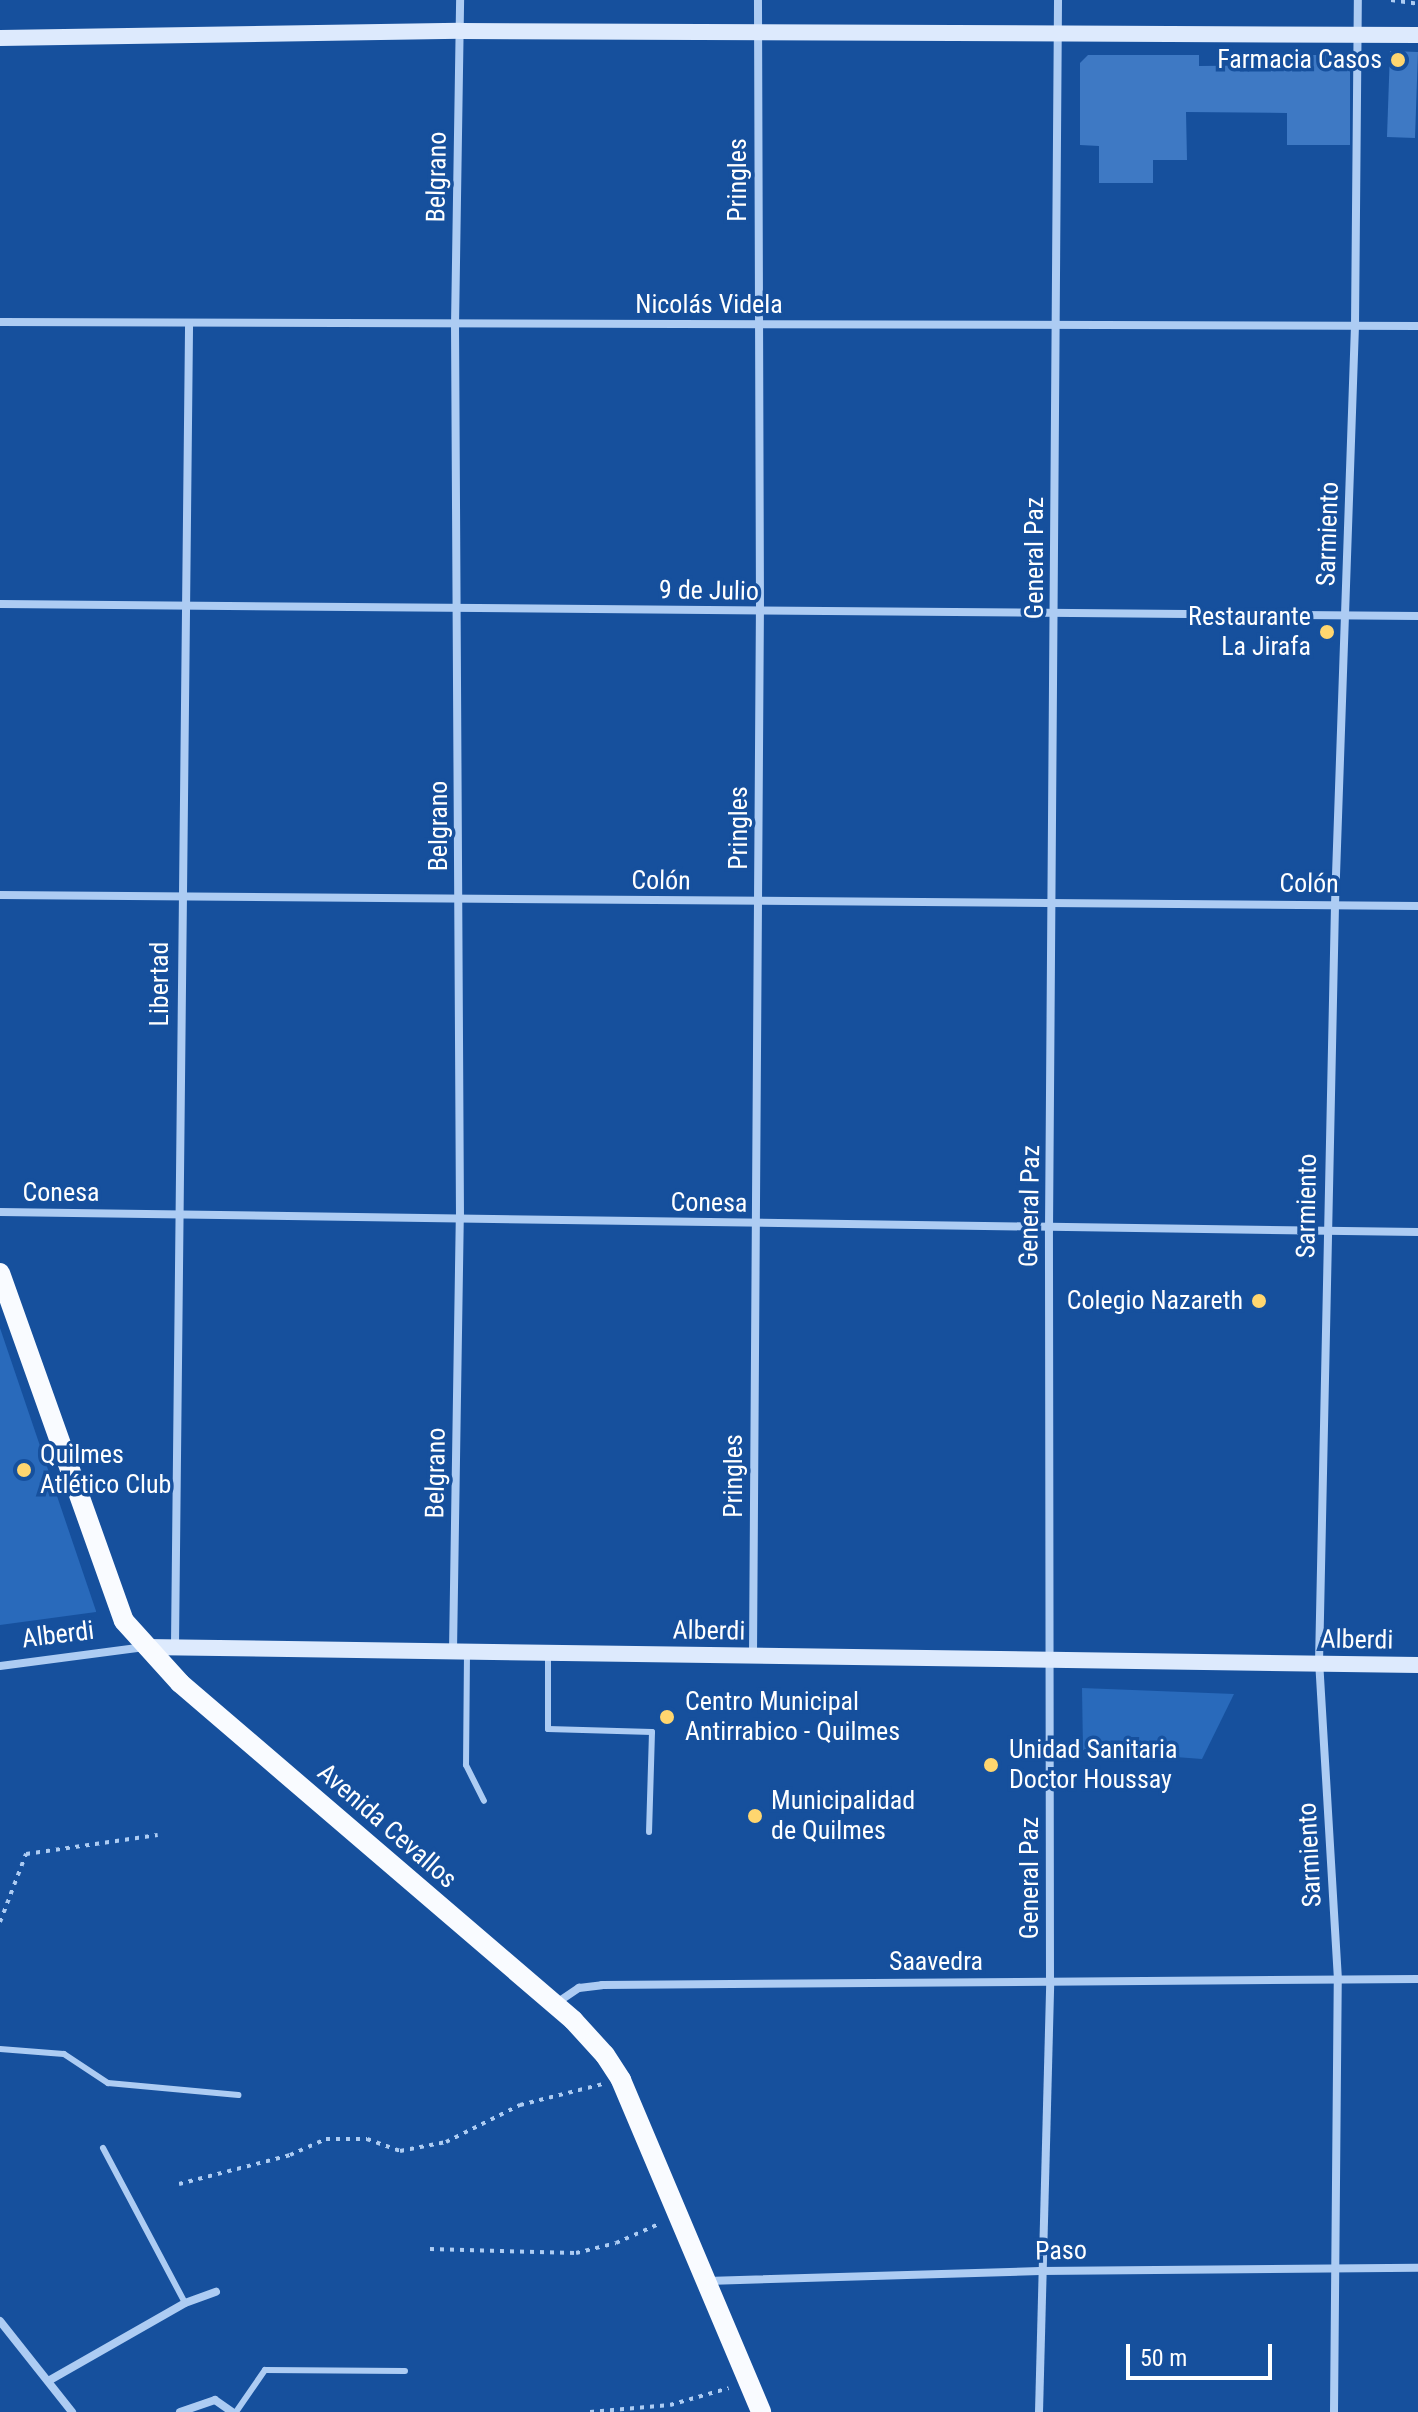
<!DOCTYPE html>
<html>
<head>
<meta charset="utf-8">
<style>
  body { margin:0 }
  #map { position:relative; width:1418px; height:2412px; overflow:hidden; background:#16509d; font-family:"Roboto Condensed",sans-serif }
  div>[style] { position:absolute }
  .green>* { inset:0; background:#296abb }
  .building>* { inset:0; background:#3e79c4; transform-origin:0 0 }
  .path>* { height:4px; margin-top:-2px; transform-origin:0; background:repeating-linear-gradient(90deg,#adccf3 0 4px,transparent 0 10px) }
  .lane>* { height:6px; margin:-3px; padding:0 3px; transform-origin:3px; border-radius:3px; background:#adccf3 }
  .street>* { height:8px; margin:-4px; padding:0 4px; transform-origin:4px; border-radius:4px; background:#adccf3 }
  .secondary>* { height:16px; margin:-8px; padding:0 8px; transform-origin:8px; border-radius:8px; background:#ddeafd }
  .primary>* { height:20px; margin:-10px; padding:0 10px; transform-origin:10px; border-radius:10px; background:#f9fbff }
  .dots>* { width:22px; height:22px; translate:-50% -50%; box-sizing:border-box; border:4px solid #16509d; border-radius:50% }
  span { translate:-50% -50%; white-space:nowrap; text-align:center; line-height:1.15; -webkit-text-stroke:7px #16509d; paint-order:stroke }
  .poi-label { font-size:26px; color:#fff }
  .right { translate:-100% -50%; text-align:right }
  .left { translate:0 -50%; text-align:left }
  .street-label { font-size:26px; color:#fff }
  .scale { position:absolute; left:1126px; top:2344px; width:146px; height:36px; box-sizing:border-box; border:4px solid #fff; border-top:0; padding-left:10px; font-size:24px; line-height:28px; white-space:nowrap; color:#fff; -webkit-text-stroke:6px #16509d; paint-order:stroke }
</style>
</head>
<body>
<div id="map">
  <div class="green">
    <i style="clip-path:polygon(0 1328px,96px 1611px,96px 1612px,0 1625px)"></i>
    <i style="clip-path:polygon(1082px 1688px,1234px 1694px,1202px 1759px,1083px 1750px)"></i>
  </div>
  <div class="building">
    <i style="left:1390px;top:51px;width:28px;height:86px;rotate:2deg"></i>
    <i style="clip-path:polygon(1088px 55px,1199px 55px,1199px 66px,1288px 65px,1288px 55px,1350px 55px,1350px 145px,1287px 145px,1287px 113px,1186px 112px,1187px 160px,1153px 160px,1153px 183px,1099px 183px,1099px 146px,1080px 145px,1080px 63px)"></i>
  </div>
  <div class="path">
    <i style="left:1391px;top:0;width:27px;rotate:8deg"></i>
    <i style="left:0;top:1922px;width:73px;rotate:-69.1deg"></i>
    <i style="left:26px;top:1854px;width:133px;rotate:-8.2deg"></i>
    <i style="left:179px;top:2184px;width:115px;rotate:-14.6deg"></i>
    <i style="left:290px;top:2155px;width:39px;rotate:-24deg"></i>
    <i style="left:326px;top:2139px;width:41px"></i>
    <i style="left:367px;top:2139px;width:35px;rotate:20deg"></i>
    <i style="left:400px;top:2151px;width:47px;rotate:-11.1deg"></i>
    <i style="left:446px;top:2142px;width:83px;rotate:-26.6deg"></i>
    <i style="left:520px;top:2105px;width:86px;rotate:-14.2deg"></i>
    <i style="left:430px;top:2249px;width:146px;rotate:1.6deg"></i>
    <i style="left:576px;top:2253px;width:41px;rotate:-14deg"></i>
    <i style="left:616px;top:2243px;width:49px;rotate:-24deg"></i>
    <i style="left:590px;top:2412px;width:80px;rotate:-5deg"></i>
    <i style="left:670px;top:2405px;width:61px;rotate:-16.1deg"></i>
  </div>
  <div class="lane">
    <i style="left:467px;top:1653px;width:112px;rotate:90.5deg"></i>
    <i style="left:466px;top:1765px;width:40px;rotate:63.4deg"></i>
    <i style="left:548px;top:1653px;width:76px;rotate:90deg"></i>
    <i style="left:548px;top:1729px;width:104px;rotate:1.7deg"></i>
    <i style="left:652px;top:1732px;width:100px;rotate:91.7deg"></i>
    <i style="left:0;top:2049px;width:64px;rotate:4.5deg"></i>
    <i style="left:64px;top:2054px;width:53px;rotate:33.4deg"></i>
    <i style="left:108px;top:2083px;width:131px;rotate:5.3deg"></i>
    <i style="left:103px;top:2148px;width:175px;rotate:62.1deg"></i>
    <i style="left:236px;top:2412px;width:51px;rotate:-55.4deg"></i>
    <i style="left:265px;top:2370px;width:140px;rotate:0.4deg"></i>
  </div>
  <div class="street">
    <i style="left:0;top:322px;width:1418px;rotate:0.16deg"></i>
    <i style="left:0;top:604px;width:1418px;rotate:0.48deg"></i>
    <i style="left:0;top:895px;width:1418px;rotate:0.44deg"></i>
    <i style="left:0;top:1212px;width:1418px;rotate:0.81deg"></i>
    <i style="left:175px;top:1645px;width:1322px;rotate:-89.39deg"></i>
    <i style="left:453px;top:1651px;width:433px;rotate:-89.1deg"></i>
    <i style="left:460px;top:1218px;width:892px;rotate:-90.32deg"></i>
    <i style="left:455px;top:326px;width:326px;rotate:-89.1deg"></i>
    <i style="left:753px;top:1655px;width:1044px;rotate:-89.62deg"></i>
    <i style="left:760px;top:611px;width:611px;rotate:-90.19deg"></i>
    <i style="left:0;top:1666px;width:146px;rotate:-7.5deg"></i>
    <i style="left:555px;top:2004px;width:29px;rotate:-34deg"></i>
    <i style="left:579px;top:1988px;width:23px;rotate:-7deg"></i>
    <i style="left:602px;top:1985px;width:816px;rotate:-0.42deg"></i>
    <i style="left:707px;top:2281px;width:333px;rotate:-1.7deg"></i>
    <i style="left:1040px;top:2271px;width:378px;rotate:-0.5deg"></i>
    <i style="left:0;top:2321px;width:116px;rotate:51.6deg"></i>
    <i style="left:50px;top:2380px;width:155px;rotate:-29.7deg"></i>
    <i style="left:185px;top:2303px;width:33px;rotate:-20deg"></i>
    <i style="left:180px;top:2412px;width:37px;rotate:-19deg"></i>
    <i style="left:215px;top:2400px;width:21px;rotate:35deg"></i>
    <i style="left:1039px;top:2412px;width:431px;rotate:-88.5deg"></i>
    <i style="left:1050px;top:1981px;width:751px;rotate:-90.08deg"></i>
    <i style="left:1049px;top:1230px;width:1230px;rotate:-89.58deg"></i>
    <i style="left:1334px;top:2412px;width:432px;rotate:-89.5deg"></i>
    <i style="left:1338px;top:1980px;width:318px;rotate:-93.4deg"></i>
    <i style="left:1319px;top:1663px;width:759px;rotate:-88.79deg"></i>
    <i style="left:1335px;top:904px;width:578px;rotate:-88.02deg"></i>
    <i style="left:1355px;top:326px;width:326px;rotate:-89.5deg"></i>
  </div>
  <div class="secondary">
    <i style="left:0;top:38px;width:460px;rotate:-0.9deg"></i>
    <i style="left:460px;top:31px;width:958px;rotate:0.24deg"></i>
    <i style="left:145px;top:1647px;width:1273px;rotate:0.81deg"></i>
  </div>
  <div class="primary">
    <i style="left:0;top:1273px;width:369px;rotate:70.4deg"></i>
    <i style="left:124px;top:1621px;width:84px;rotate:47.9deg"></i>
    <i style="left:180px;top:1683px;width:518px;rotate:40.61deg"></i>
    <i style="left:573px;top:2020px;width:47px;rotate:47.6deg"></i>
    <i style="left:605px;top:2055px;width:30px;rotate:57deg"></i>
    <i style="left:621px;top:2080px;width:360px;rotate:67.1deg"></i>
  </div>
  <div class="dots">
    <i style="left:1398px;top:60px;background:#ffd66f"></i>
    <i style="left:1327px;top:632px;background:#ffd66f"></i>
    <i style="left:1259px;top:1301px;background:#ffd66f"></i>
    <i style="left:24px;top:1470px;background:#ffd66f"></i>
    <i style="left:667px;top:1717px;background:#ffd66f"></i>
    <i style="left:991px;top:1765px;background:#ffd66f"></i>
    <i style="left:755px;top:1816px;background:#ffd66f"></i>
  </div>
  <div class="poi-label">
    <span class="right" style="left:1382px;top:60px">Farmacia Casos</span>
    <span class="right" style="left:1311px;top:632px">Restaurante<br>La Jirafa</span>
    <span class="right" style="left:1243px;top:1301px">Colegio Nazareth</span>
    <span class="left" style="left:40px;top:1470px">Quilmes<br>Atlético Club</span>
    <span class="left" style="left:685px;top:1717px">Centro Municipal<br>Antirrabico - Quilmes</span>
    <span class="left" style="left:1009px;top:1765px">Unidad Sanitaria<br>Doctor Houssay</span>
    <span class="left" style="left:771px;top:1816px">Municipalidad<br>de Quilmes</span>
  </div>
  <div class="street-label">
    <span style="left:437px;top:177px;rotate:-89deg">Belgrano</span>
    <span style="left:738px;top:180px;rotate:-90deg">Pringles</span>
    <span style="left:709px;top:305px">Nicolás Videla</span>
    <span style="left:1328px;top:534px;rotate:-88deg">Sarmiento</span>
    <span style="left:1035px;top:558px;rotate:-90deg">General Paz</span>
    <span style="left:709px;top:591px;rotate:1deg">9 de Julio</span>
    <span style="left:439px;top:826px;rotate:-90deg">Belgrano</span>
    <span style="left:739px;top:828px;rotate:-90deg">Pringles</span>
    <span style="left:661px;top:881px;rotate:1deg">Colón</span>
    <span style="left:1309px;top:884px;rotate:1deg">Colón</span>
    <span style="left:160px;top:984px;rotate:-90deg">Libertad</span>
    <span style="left:61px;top:1193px">Conesa</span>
    <span style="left:709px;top:1203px;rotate:1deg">Conesa</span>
    <span style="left:1030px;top:1206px;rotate:-89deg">General Paz</span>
    <span style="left:1307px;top:1206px;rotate:-89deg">Sarmiento</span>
    <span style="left:436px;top:1473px;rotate:-89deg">Belgrano</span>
    <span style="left:734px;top:1476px;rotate:-90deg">Pringles</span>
    <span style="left:709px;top:1631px;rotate:1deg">Alberdi</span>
    <span style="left:58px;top:1635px;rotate:-7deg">Alberdi</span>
    <span style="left:1357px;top:1640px;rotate:1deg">Alberdi</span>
    <span style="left:387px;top:1826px;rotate:41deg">Avenida Cevallos</span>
    <span style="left:1310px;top:1855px;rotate:-93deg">Sarmiento</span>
    <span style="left:1030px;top:1878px;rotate:-90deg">General Paz</span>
    <span style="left:936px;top:1962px">Saavedra</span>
    <span style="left:1061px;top:2251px;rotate:-1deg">Paso</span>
  </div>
  <div class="scale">50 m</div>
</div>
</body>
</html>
